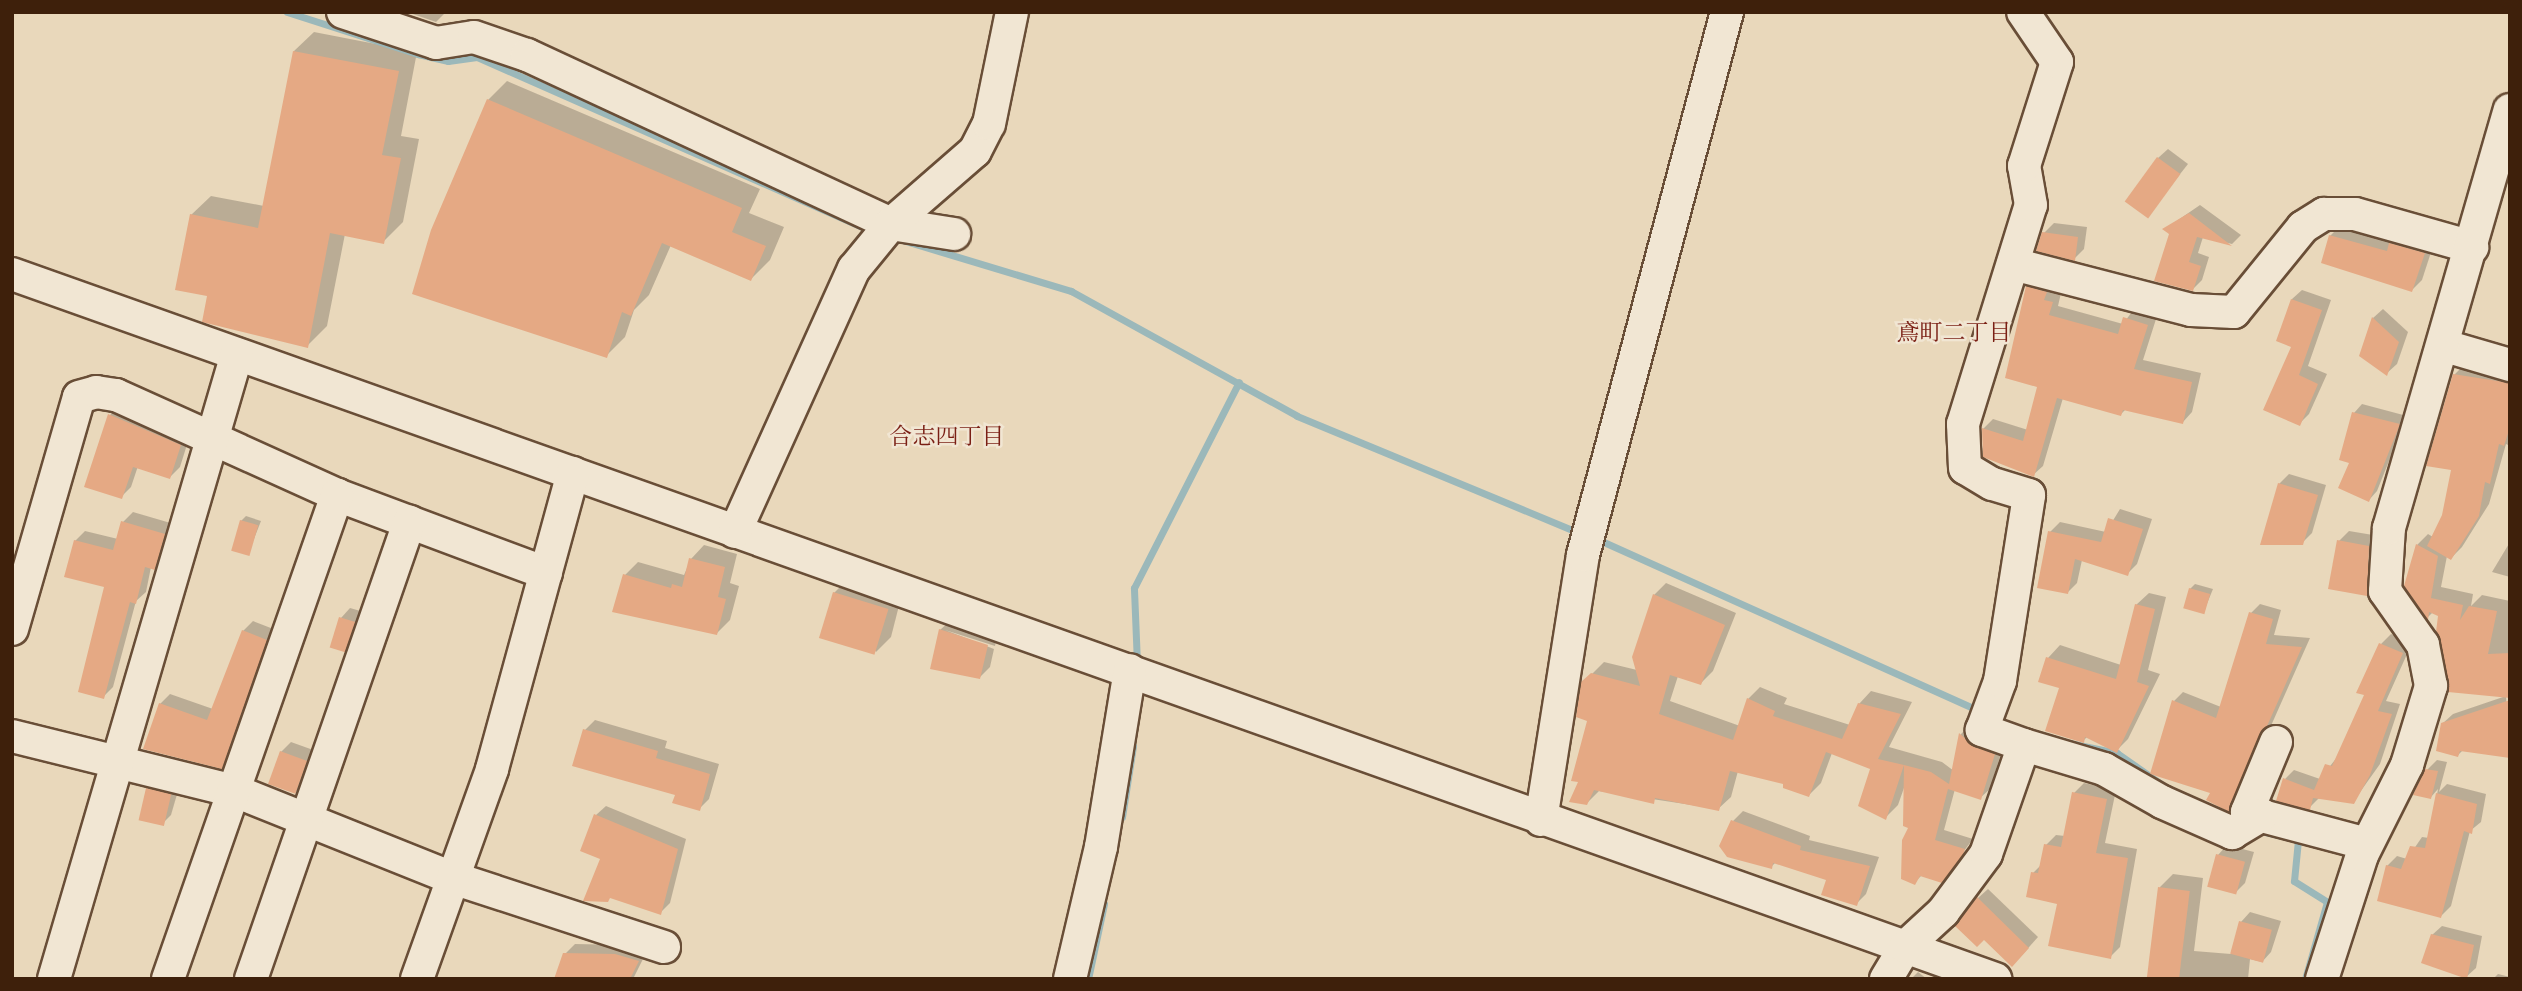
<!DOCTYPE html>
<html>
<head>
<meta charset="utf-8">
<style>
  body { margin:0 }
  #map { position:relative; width:2522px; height:991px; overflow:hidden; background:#e9d8bb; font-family:"Libre Caslon Text","Noto Serif JP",serif }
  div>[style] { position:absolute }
  .shadow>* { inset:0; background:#0003 }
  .stream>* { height:7px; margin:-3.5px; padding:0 3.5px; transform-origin:3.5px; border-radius:3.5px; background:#9bb8ba }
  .building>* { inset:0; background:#e5a984; transform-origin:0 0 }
  .roads { filter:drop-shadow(2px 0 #694e37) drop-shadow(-2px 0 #694e37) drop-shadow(0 2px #694e37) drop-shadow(0 -2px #694e37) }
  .minor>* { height:32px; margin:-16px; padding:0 16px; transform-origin:16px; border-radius:16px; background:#f1e6d3 }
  span { translate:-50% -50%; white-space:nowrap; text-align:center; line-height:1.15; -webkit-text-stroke:5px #f1e6d3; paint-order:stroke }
  .neighbourhood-label { font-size:23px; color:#7a1f14 }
  .frame { position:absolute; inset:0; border:14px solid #3e200b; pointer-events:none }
</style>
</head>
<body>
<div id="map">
  <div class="shadow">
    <i style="clip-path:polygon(407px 12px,446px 12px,436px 22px)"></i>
    <i style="clip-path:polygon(314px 32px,417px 52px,401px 136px,419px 139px,403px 222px,383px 242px,345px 234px,327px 326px,307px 346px,209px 294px,191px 215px,211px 196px,264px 206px,294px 51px)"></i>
    <i style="clip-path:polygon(507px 81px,760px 189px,749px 213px,784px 227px,770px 260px,751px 279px,671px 245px,649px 295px,634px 310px,625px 337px,606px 356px,488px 100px)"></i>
    <i style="clip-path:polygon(2168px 149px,2188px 164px,2147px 216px,2158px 158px)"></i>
    <i style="clip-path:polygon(2200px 205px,2241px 235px,2232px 244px,2203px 237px,2198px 253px,2209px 257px,2202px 280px,2192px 290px,2171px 234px,2165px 229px)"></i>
    <i style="clip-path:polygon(2054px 223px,2087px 227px,2084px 249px,2074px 259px,2044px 233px)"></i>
    <i style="clip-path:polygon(2340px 226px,2434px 243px,2422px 280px,2412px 290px,2330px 236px)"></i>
    <i style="clip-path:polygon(2037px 278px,2055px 282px,2053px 291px,2061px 293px,2058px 306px,2123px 324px,2134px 309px,2157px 316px,2143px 360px,2201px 373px,2192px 412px,2183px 422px,2126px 409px,2121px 414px,2063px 398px,2043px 466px,2033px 475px,1983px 429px,1993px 419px,2028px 430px,2039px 385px,2028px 287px)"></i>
    <i style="clip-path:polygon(2302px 290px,2331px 300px,2308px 366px,2327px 374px,2309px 414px,2299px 424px,2292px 299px)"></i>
    <i style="clip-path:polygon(2383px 309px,2408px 332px,2397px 364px,2387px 373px,2373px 318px)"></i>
    <i style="clip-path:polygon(2465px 364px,2510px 371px,2510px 446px,2506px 444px,2489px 504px,2462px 547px,2451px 558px,2447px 556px,2441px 587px,2473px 594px,2471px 606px,2482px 595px,2510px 601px,2510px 686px,2440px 615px,2433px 612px,2428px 617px,2417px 545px,2428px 534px,2433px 537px,2443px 515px,2453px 469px,2454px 375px)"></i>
    <i style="clip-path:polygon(2362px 404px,2407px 416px,2377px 491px,2369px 500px,2351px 462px,2354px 413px)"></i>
    <i style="clip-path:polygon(120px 405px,190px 435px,180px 467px,170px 477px,138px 466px,131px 487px,121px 497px,110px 415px)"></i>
    <i style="clip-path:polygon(2289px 474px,2326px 485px,2312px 533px,2302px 543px,2279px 484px)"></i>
    <i style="clip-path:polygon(2120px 509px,2152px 519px,2137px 564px,2127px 574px,2082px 560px,2077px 583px,2068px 592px,2050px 532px,2060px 522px,2106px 532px)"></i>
    <i style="clip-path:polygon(133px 512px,174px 524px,164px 558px,151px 567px,146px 592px,136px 601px,113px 687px,103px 697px,106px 586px,75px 541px,85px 531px,118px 539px,123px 522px)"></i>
    <i style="clip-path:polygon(246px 516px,261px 521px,248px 554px,241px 521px)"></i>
    <i style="clip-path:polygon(2349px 531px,2379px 536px,2376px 584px,2366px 594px,2339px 541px)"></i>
    <i style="clip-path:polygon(2510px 542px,2510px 577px,2492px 572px)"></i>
    <i style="clip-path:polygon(704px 545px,737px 554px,730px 583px,739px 586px,730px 620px,717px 633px,625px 575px,638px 562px,684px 575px,691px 559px)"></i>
    <i style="clip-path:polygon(849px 578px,902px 594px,891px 637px,876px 652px,834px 593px)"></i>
    <i style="clip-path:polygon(1666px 583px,1736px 613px,1713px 671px,1701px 683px,1678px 676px,1670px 701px,1740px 726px,1748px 699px,1760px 687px,1787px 698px,1784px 704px,1850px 725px,1859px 704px,1871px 691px,1912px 702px,1889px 747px,1942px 762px,1954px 771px,1961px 734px,1970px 725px,2004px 744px,1990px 789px,1980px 798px,1955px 789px,1944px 830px,1973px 839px,1941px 881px,1922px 875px,1915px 882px,1905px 785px,1898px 805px,1886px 817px,1872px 768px,1832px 753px,1821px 783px,1809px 795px,1785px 783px,1738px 771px,1731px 797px,1718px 809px,1599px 791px,1587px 803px,1581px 781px,1589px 719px,1583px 683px,1604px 662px,1637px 670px,1654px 595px)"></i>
    <i style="clip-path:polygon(2195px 584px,2213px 589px,2204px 611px,2190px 589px)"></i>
    <i style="clip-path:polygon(2149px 593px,2166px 597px,2148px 670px,2160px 674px,2128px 739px,2116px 751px,2087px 737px,2083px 741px,2048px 658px,2060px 645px,2121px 665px,2136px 605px)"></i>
    <i style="clip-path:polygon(2260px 604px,2281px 610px,2274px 635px,2310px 638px,2238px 800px,2229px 809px,2212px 792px,2174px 701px,2183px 692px,2221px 707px,2251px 613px)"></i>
    <i style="clip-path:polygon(350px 608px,364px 612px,354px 641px,344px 651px,341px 618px)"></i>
    <i style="clip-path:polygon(253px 621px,276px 630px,231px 757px,221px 767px,160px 704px,170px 694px,213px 709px,243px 631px)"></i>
    <i style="clip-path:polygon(950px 621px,997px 636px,995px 646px,945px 630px,994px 649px,990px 667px,980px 677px,940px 630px)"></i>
    <i style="clip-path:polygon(2391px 634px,2412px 643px,2386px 701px,2400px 704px,2380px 764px,2353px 802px,2319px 798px,2309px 808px,2285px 779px,2294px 770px,2320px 779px,2338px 756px,2367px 693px,2359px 692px,2381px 644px)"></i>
    <i style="clip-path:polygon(2506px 696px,2510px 757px,2463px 750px,2458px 755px,2442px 724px,2453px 714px)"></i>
    <i style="clip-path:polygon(595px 720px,667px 741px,665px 748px,719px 764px,709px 799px,699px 809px,585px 730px)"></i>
    <i style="clip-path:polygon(291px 742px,316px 751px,304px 783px,295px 793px,281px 752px)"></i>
    <i style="clip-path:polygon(2437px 760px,2447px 762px,2439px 792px,2447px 784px,2486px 794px,2481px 822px,2470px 831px,2451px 906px,2441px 916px,2387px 866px,2397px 856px,2407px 859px,2422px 837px,2429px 838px,2438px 789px,2431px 797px,2427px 770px)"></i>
    <i style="clip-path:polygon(157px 779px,180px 784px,171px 815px,161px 825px,148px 789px)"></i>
    <i style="clip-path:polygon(2084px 783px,2116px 790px,2105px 843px,2137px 849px,2120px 947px,2110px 957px,2033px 873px,2042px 864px,2046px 845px,2056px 835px,2065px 836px,2074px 793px)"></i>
    <i style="clip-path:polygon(606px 806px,686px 839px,670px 903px,660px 913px,602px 858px,596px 815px)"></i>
    <i style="clip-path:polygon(1743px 811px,1810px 836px,1809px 840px,1879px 857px,1866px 894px,1856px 904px,1828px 879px,1776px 862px,1771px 867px,1733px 821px)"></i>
    <i style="clip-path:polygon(2227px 845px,2254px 852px,2245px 883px,2235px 893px,2218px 855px)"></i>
    <i style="clip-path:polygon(2173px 874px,2203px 878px,2194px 951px,2231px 954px,2241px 922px,2250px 912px,2281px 921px,2271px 952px,2262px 962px,2250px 959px,2248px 979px,2149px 979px,2160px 887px)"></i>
    <i style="clip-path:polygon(1988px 889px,2038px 937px,2022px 955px,1984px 938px,1978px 898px)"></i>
    <i style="clip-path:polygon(2442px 926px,2482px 936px,2476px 968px,2466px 977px,2432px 935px)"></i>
    <i style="clip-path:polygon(575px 944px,626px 945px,647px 951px,633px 979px,599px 979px,565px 954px)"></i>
    <i style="clip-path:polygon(1918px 972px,1927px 979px,1911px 979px)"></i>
    <i style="clip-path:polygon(2498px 974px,2510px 977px,2510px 979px,2493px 979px)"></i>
  </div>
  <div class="stream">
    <i style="left:287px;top:12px;width:138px;rotate:17.8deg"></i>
    <i style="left:418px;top:54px;width:31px;rotate:13deg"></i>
    <i style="left:448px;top:61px;width:29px;rotate:-8deg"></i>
    <i style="left:477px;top:57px;width:420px;rotate:23.8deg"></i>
    <i style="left:902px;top:240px;width:177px;rotate:16.8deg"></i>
    <i style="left:1071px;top:291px;width:258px;rotate:28.9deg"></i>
    <i style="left:1297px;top:416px;width:305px;rotate:22.5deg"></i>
    <i style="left:1597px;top:539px;width:422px;rotate:24.2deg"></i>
    <i style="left:1137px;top:664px;width:76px;rotate:-92.3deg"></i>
    <i style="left:1134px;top:588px;width:231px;rotate:-63deg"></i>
    <i style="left:2069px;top:743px;width:49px;rotate:11.8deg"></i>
    <i style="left:2117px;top:753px;width:54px;rotate:35.2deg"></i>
    <i style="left:1122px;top:817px;width:72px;rotate:-81.2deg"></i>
    <i style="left:2257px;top:830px;width:42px;rotate:13.7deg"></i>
    <i style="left:2298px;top:840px;width:41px;rotate:95.6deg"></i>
    <i style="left:2294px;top:881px;width:39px;rotate:32deg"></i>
    <i style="left:2327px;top:902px;width:80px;rotate:105.9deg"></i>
    <i style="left:1088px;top:979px;width:77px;rotate:-78deg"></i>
  </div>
  <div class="building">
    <i style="clip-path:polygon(293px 51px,399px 71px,382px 155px,401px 158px,384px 244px,330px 233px,308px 348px,202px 322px,207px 296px,175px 290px,190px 214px,258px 228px)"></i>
    <i style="clip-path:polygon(487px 99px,742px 208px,732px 232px,766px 246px,751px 281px,662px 243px,631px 316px,622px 312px,607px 358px,412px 294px,431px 230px)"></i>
    <i style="left:2157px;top:157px;width:29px;height:55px;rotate:36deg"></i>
    <i style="clip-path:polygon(2189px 213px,2232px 246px,2197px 237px,2189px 262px,2201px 266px,2193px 291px,2154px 281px,2169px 234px,2162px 229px)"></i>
    <i style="clip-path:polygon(2042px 232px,2078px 237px,2075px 261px,2036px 251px)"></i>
    <i style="clip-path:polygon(2329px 235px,2387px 251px,2389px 243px,2425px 253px,2412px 292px,2321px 263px)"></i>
    <i style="clip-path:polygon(2026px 286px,2047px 292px,2044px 300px,2053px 302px,2049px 315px,2118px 334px,2123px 317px,2148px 325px,2134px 369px,2192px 382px,2183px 424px,2123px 410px,2121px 416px,2057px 398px,2034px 477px,1983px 457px,1982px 428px,2023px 441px,2037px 387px,2005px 378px)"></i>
    <i style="clip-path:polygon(2291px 299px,2322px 310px,2299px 375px,2318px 384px,2300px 426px,2263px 410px,2291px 347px,2276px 341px)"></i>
    <i style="clip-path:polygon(2372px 317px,2399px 342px,2387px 376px,2359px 356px)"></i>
    <i style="clip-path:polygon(2453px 374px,2510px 383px,2510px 427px,2504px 446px,2499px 444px,2490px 484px,2485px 482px,2479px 516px,2451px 560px,2427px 546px,2442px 515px,2451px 470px,2426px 466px)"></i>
    <i style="clip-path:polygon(2352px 412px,2400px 424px,2369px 502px,2338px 488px,2349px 463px,2339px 460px)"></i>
    <i style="clip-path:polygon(108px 414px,181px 445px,170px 479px,133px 467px,122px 499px,84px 487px)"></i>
    <i style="clip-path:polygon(2278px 483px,2318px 495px,2303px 545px,2260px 545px)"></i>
    <i style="clip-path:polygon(2108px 518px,2143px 529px,2128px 576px,2075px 559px,2068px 594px,2037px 588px,2048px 531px,2101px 542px)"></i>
    <i style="left:240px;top:520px;width:19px;height:32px;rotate:16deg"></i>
    <i style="clip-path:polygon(121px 521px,165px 534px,155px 570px,145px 567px,136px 604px,130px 602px,104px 699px,78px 692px,104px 587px,64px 577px,74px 540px,113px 550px)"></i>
    <i style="clip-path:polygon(2337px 540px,2369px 546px,2367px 596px,2328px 589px)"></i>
    <i style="clip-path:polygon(2416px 544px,2438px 556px,2431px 598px,2463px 605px,2460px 620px,2469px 606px,2497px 611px,2488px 654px,2510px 653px,2510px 698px,2448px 692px,2436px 632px,2438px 616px,2429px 612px,2428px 620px,2404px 586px)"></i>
    <i style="clip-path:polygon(689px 558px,725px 567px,718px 597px,726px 599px,717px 635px,612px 612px,623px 574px,671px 588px,672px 584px,682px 587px)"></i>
    <i style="left:2189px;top:588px;width:22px;height:21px;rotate:16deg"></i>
    <i style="left:833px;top:592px;width:58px;height:48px;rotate:17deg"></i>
    <i style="clip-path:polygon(1653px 594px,1725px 625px,1701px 685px,1670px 675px,1659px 714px,1733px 740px,1747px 698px,1775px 711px,1773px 716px,1842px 739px,1858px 703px,1901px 714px,1878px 759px,1904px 765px,1886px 820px,1858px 806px,1870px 769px,1826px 752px,1809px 797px,1783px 788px,1783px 784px,1730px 771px,1719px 811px,1655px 798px,1654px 804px,1594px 790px,1587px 805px,1569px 802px,1578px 782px,1571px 781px,1587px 721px,1576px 717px,1581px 682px,1591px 673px,1640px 686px,1632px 657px)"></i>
    <i style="clip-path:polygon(2135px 604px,2155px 609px,2137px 682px,2149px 686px,2117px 753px,2085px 737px,2084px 743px,2045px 731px,2059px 688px,2038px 682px,2046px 657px,2116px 679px)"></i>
    <i style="clip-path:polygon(2249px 612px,2273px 619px,2266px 644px,2302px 647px,2229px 812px,2206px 800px,2210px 793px,2150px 774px,2172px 700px,2216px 718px)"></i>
    <i style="left:339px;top:617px;width:17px;height:32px;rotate:17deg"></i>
    <i style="clip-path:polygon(939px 629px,988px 645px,980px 679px,930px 669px)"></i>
    <i style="clip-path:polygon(242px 630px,267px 640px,222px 769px,143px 749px,159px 703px,207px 720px)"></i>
    <i style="clip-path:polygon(2379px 643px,2403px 653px,2378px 711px,2392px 714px,2370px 775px,2354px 804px,2313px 798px,2310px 810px,2276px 801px,2283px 778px,2314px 790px,2325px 764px,2332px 766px,2364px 695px,2356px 693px)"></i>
    <i style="clip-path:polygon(2510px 700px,2510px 758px,2460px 751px,2458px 757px,2436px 751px,2441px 723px)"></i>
    <i style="clip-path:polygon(583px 729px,658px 751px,656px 758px,710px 774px,700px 811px,672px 803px,675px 795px,572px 766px)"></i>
    <i style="clip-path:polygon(1959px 733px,1975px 747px,1995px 754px,1981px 800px,1948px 789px,1935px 840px,1965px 849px,1963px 855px,1942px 883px,1920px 876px,1915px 885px,1901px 879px,1902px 840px,1908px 828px,1903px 826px,1904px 765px,1931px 772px,1949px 784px)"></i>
    <i style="left:280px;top:751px;width:29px;height:35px;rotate:20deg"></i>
    <i style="clip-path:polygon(2425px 769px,2438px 771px,2431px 799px,2413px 795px)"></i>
    <i style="left:146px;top:788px;width:26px;height:33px;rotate:13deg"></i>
    <i style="clip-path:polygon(2072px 792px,2107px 799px,2096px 853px,2128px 858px,2111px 959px,2048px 946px,2057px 904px,2026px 897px,2031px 872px,2038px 873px,2044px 844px,2061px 847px)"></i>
    <i style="clip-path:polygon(2436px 793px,2477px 804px,2472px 834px,2464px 831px,2441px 918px,2377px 901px,2386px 865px,2401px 869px,2410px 846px,2425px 848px)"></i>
    <i style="clip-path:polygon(594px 814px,678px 849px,661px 915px,610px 898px,608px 902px,583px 901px,600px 859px,580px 851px)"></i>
    <i style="clip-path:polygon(1731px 820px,1801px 846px,1800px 850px,1870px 866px,1857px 906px,1821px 895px,1826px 880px,1773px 863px,1772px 869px,1727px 857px,1719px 846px)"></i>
    <i style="left:2216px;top:854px;width:30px;height:34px;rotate:15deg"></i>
    <i style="left:2158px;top:887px;width:32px;height:93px;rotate:7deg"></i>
    <i style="clip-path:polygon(1977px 897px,2029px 948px,2012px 967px,1984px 940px,1977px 947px,1955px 926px)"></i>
    <i style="left:2239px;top:921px;width:34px;height:34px;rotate:15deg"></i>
    <i style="clip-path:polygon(2431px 934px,2474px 945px,2467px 979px,2421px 963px)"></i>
    <i style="clip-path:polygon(563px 953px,615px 954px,639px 961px,630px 979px,554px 979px)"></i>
  </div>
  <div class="roads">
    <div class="minor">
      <i style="left:343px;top:12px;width:98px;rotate:18.4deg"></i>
      <i style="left:436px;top:43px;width:38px;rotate:-9deg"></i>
      <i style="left:474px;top:37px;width:56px;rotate:18.8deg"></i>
      <i style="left:527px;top:55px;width:401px;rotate:24.9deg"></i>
      <i style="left:891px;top:224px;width:64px;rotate:9deg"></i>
      <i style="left:2013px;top:264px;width:184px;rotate:14.5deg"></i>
      <i style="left:2191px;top:310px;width:43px;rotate:2.7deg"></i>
      <i style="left:2234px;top:312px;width:109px;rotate:-50.9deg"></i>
      <i style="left:2303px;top:227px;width:25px;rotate:-32deg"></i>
      <i style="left:2324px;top:214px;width:31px"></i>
      <i style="left:2355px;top:214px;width:122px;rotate:15.8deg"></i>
      <i style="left:12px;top:274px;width:2105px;rotate:19.57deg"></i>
      <i style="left:2445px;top:346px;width:68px;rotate:16.3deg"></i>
      <i style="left:735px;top:532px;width:289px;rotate:-65.7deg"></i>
      <i style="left:854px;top:269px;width:58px;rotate:-50.6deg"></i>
      <i style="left:891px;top:224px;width:111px;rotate:-41deg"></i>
      <i style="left:975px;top:151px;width:30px;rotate:-63deg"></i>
      <i style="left:989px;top:124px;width:114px;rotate:-78.4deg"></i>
      <i style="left:12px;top:629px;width:241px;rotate:-73.9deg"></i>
      <i style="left:79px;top:397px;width:18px;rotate:-16deg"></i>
      <i style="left:96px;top:392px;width:20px;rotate:9deg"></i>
      <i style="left:116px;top:395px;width:243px;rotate:24.3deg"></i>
      <i style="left:337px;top:495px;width:223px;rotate:20.5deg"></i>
      <i style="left:12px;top:736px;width:230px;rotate:13.9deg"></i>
      <i style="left:235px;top:791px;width:235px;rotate:21.8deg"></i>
      <i style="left:453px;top:878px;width:222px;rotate:18.1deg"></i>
      <i style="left:2276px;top:742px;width:76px;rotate:112.5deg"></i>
      <i style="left:2247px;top:812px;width:124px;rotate:14.9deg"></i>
      <i style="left:2024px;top:745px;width:84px;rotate:16.7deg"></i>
      <i style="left:2104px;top:769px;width:67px;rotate:29.6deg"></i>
      <i style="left:2162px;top:802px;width:77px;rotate:23.9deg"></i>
      <i style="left:2232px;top:833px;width:35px;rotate:-31deg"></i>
      <i style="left:1541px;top:820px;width:268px;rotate:-81deg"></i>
      <i style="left:1583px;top:555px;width:562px;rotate:-75.15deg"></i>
      <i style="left:54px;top:979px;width:651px;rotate:-73.68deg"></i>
      <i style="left:168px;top:979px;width:513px;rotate:-70.75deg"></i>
      <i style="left:251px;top:979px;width:484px;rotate:-70.9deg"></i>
      <i style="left:417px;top:979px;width:223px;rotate:-70.3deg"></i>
      <i style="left:492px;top:769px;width:307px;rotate:-74.7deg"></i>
      <i style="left:1070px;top:979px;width:136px;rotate:-76.8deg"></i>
      <i style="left:1101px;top:847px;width:179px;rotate:-80.7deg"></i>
      <i style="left:1886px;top:979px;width:37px;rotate:-59deg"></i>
      <i style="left:1905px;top:947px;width:52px;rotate:-42.6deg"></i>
      <i style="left:1943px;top:912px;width:72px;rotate:-53.4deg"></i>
      <i style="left:1986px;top:854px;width:115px;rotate:-70.8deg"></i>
      <i style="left:2024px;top:745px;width:45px;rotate:-160.3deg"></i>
      <i style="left:1982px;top:730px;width:52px;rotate:-69.8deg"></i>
      <i style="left:2000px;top:681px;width:188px;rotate:-81.1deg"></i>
      <i style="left:2029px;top:495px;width:39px;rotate:-163deg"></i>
      <i style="left:1992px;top:484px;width:31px;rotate:-149deg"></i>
      <i style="left:1965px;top:468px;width:44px;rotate:-92.6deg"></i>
      <i style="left:1963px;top:424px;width:229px;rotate:-72.8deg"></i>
      <i style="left:2031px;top:205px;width:40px;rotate:-100deg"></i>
      <i style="left:2024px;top:166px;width:109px;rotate:-72.4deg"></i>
      <i style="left:2057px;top:62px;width:60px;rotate:-124.2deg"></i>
      <i style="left:2322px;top:979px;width:130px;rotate:-72.1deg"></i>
      <i style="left:2362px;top:855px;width:101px;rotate:-63.4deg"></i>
      <i style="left:2407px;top:765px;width:83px;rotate:-73.1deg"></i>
      <i style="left:2431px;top:686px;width:42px;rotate:-101deg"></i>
      <i style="left:2423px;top:645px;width:66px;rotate:-125.1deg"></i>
      <i style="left:2385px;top:591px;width:63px;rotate:-86.4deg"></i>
      <i style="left:2389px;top:528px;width:435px;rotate:-73.9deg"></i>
    </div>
  </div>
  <div class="neighbourhood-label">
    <span style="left:1954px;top:332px">鳶町二丁目</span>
    <span style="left:947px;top:436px">合志四丁目</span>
  </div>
  <div class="frame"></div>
</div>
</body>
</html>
